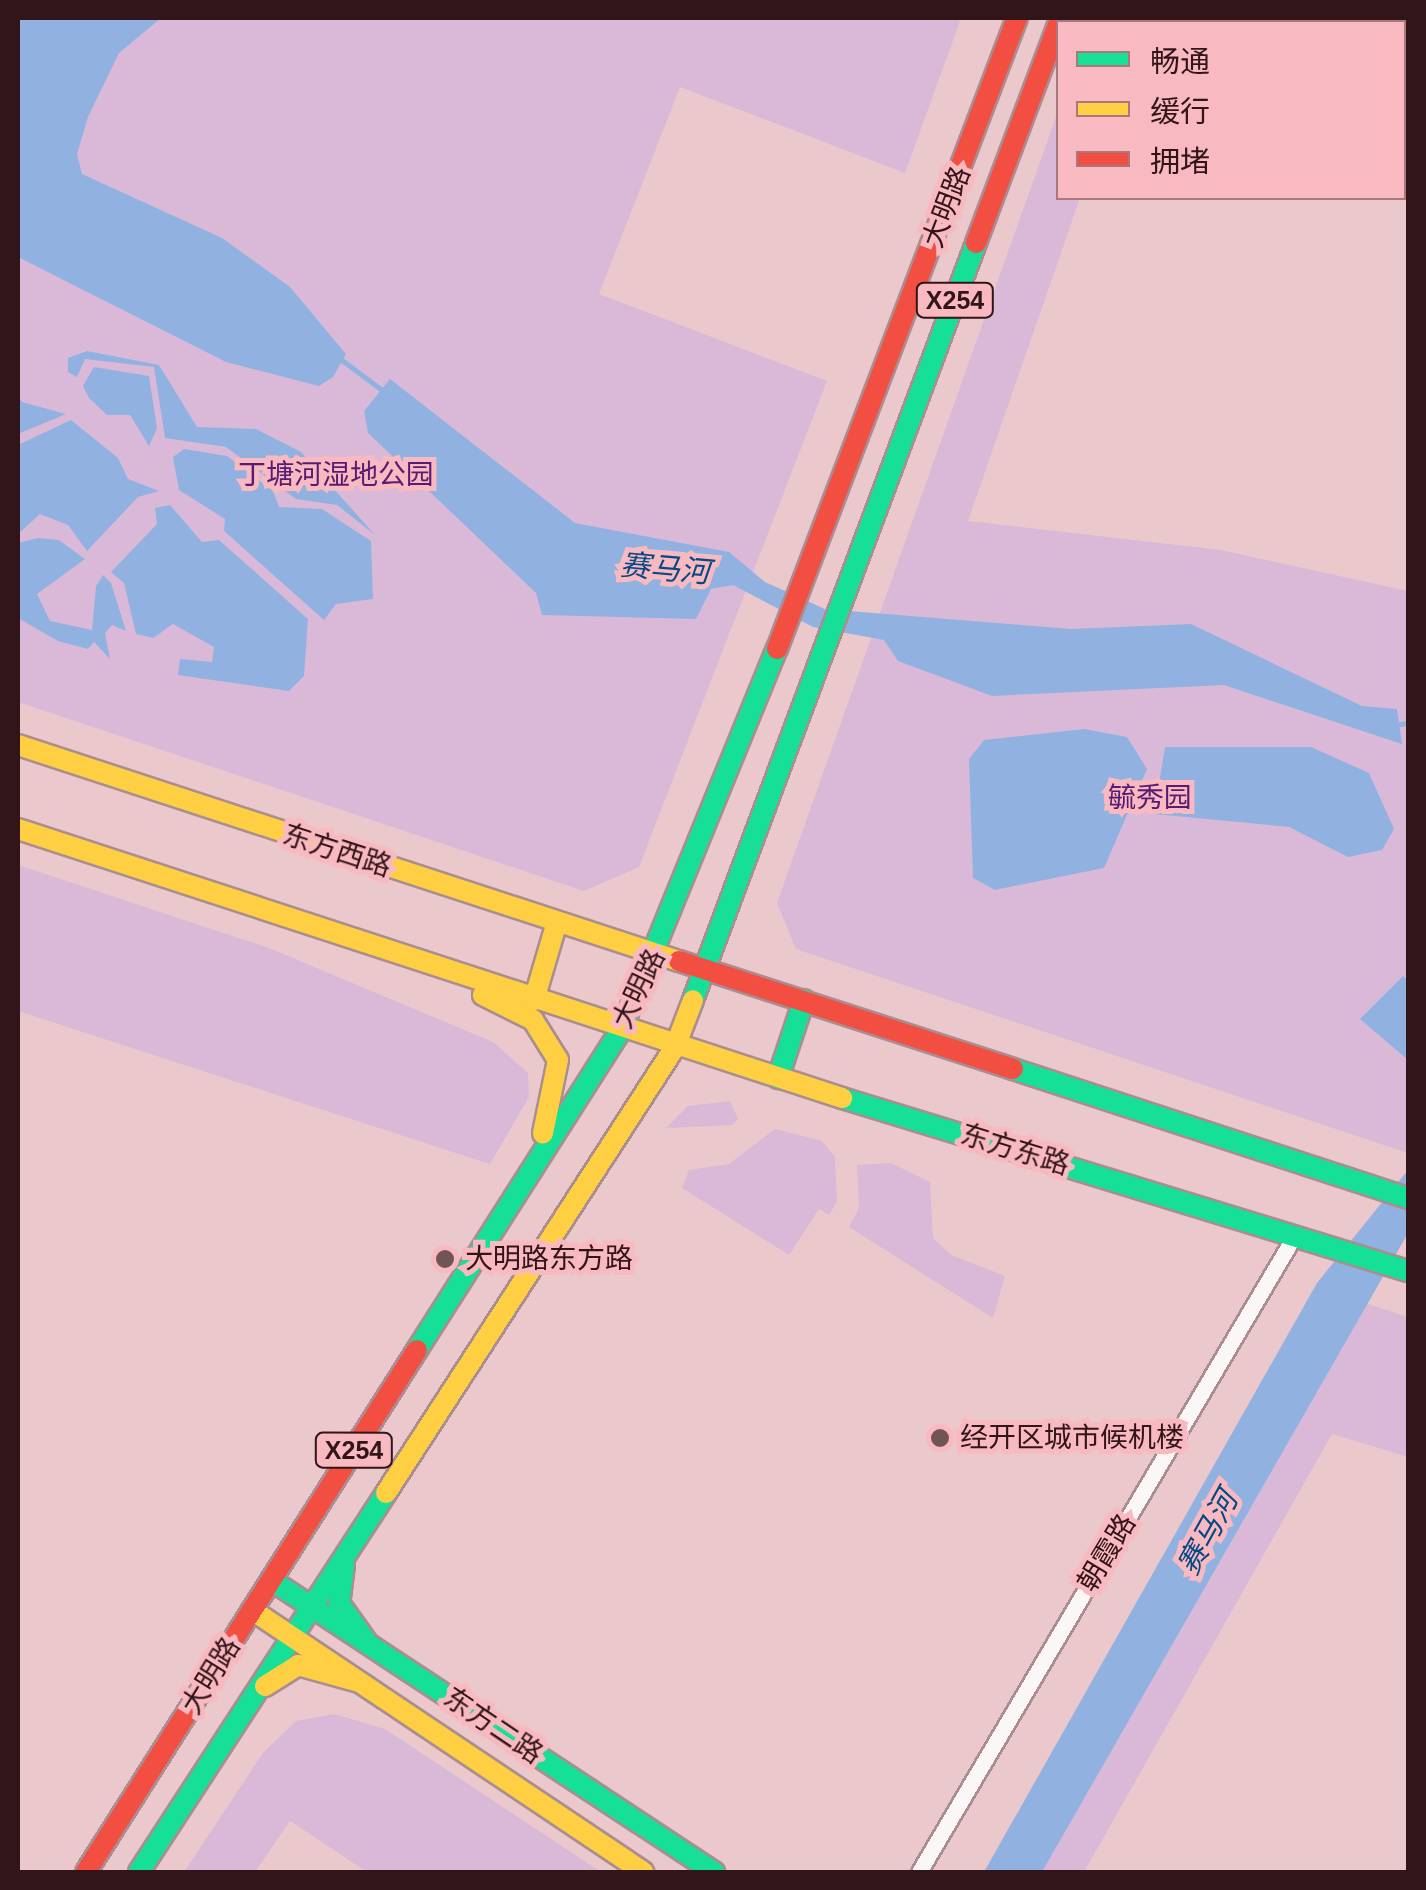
<!DOCTYPE html>
<html>
<head>
<meta charset="utf-8">
<style>
  body { margin:0 }
  #map { position:relative; width:1426px; height:1890px; overflow:hidden; background:#eac8cb; font-family:Helvetica,"Noto Sans SC",sans-serif }
  div>[style] { position:absolute }
  .green>* { inset:0; background:#dab9d8 }
  .water>* { inset:0; background:#91b2e1 }
  .stream>* { height:5px; margin:-2.5px; padding:0 2.5px; transform-origin:2.5px; border-radius:2.5px; background:#91b2e1 }
  .roads { filter:drop-shadow(2px 0 #a98d90) drop-shadow(-2px 0 #a98d90) drop-shadow(0 2px #a98d90) drop-shadow(0 -2px #a98d90) }
  .street>* { height:15px; margin:-7.5px; padding:0 7.5px; transform-origin:7.5px; border-radius:7.5px; background:#fcf7f7 }
  .fast>* { height:20px; margin:-10px; padding:0 10px; transform-origin:10px; border-radius:10px; background:#16e098 }
  .slow>* { height:20px; margin:-10px; padding:0 10px; transform-origin:10px; border-radius:10px; background:#ffcf43 }
  .jam>* { height:20px; margin:-10px; padding:0 10px; transform-origin:10px; border-radius:10px; background:#f24e42 }
  .dots>* { width:28px; height:28px; translate:-50% -50%; box-sizing:border-box; border:5px solid #f9b9c0; border-radius:50% }
  span { translate:-50% -50%; white-space:nowrap; text-align:center; line-height:1.15; -webkit-text-stroke:10px #f9b9c0; paint-order:stroke }
  .shield-label span { padding:2px 8px; background:#f9b9c0; border:2px solid; border-radius:8px; -webkit-text-stroke-width:0 }
  .shield-label { font-size:25px; color:#321519; font-weight:700 }
  .street-label { font-size:28px; color:#321519 }
  .park-label { font-size:28px; color:#561b73 }
  .poi-label { font-size:28px; color:#321519 }
  .left { translate:0 -50%; text-align:left }
  .water-label { font-size:30px; color:#034985; font-style:italic }
  .frame { position:absolute; inset:0; border:20px solid #321519; pointer-events:none }
  .legend { position:absolute; left:1056px; top:20px; width:350px; height:180px; box-sizing:border-box; background:#f9b9c0; border:2px solid #a9777d; margin:0; padding:12px 18px; list-style:none; font-size:30px; color:#321519 }
  .legend li { display:flex; align-items:center; gap:20px; height:50px }
  .legend b { width:50px; border:2px solid #a9777d }
</style>
</head>
<body>
<div id="map">
  <div class="green">
    <i style="clip-path:polygon(18px 18px,961px 18px,905px 173px,680px 87px,599px 294px,827px 381px,639px 867px,584px 891px,18px 702px)"></i>
    <i style="clip-path:polygon(1058px 111px,1058px 198px,1080px 198px,968px 521px,1221px 550px,1408px 591px,1408px 1153px,796px 949px,777px 903px)"></i>
    <i style="clip-path:polygon(18px 865px,269px 948px,493px 1042px,528px 1073px,529px 1097px,490px 1164px,18px 1011px)"></i>
    <i style="clip-path:polygon(730px 1101px,738px 1119px,732px 1125px,666px 1128px,688px 1106px)"></i>
    <i style="clip-path:polygon(775px 1129px,822px 1141px,835px 1157px,837px 1202px,829px 1215px,819px 1209px,789px 1255px,682px 1188px,689px 1170px,729px 1164px)"></i>
    <i style="clip-path:polygon(891px 1163px,930px 1182px,933px 1238px,951px 1255px,1005px 1276px,993px 1318px,849px 1227px,859px 1208px,857px 1165px)"></i>
    <i style="clip-path:polygon(1365px 1303px,1408px 1317px,1408px 1457px,1332px 1434px,1084px 1872px,1042px 1872px)"></i>
    <i style="clip-path:polygon(334px 1714px,385px 1729px,601px 1872px,367px 1872px,290px 1821px,255px 1872px,184px 1872px,263px 1753px,296px 1721px)"></i>
  </div>
  <div class="water">
    <i style="clip-path:polygon(18px 18px,161px 18px,119px 53px,88px 117px,77px 154px,82px 174px,222px 238px,290px 287px,346px 354px,333px 377px,319px 386px,226px 362px,18px 257px)"></i>
    <i style="clip-path:polygon(87px 351px,159px 365px,197px 427px,256px 429px,301px 452px,375px 535px,337px 505px,296px 499px,226px 447px,165px 438px,154px 367px,85px 359px,77px 377px,68px 372px,68px 358px)"></i>
    <i style="clip-path:polygon(94px 367px,149px 376px,157px 428px,149px 446px,130px 415px,107px 415px,89px 398px,83px 386px)"></i>
    <i style="clip-path:polygon(390px 379px,575px 523px,729px 552px,765px 582px,825px 609px,1071px 629px,1191px 624px,1362px 706px,1397px 709px,1402px 744px,1224px 685px,992px 696px,898px 661px,884px 640px,813px 627px,733px 585px,711px 589px,696px 619px,542px 615px,536px 593px,368px 433px,364px 411px)"></i>
    <i style="clip-path:polygon(18px 396px,22px 402px,66px 414px,18px 434px)"></i>
    <i style="clip-path:polygon(71px 420px,118px 458px,128px 479px,159px 491px,138px 497px,87px 551px,68px 525px,40px 514px,18px 534px,18px 445px)"></i>
    <i style="clip-path:polygon(184px 449px,227px 456px,273px 491px,279px 507px,322px 509px,371px 541px,373px 599px,336px 604px,324px 620px,224px 531px,225px 519px,179px 490px,173px 457px)"></i>
    <i style="clip-path:polygon(170px 505px,202px 542px,219px 540px,308px 619px,304px 676px,289px 691px,178px 675px,180px 659px,212px 662px,214px 647px,173px 624px,153px 638px,136px 634px,124px 583px,111px 572px,157px 524px,155px 508px)"></i>
    <i style="clip-path:polygon(38px 538px,59px 540px,85px 559px,37px 594px,50px 621px,92px 630px,96px 586px,103px 575px,111px 583px,126px 631px,112px 625px,105px 633px,110px 659px,94px 642px,88px 649px,58px 641px,18px 618px,18px 543px)"></i>
    <i style="clip-path:polygon(1084px 729px,1127px 737px,1147px 769px,1104px 868px,995px 890px,973px 878px,969px 759px,984px 740px)"></i>
    <i style="clip-path:polygon(1165px 747px,1311px 747px,1369px 773px,1394px 829px,1382px 850px,1348px 857px,1289px 827px,1154px 814px)"></i>
    <i style="clip-path:polygon(1403px 976px,1408px 980px,1408px 1060px,1360px 1019px)"></i>
    <i style="clip-path:polygon(1408px 1170px,1408px 1233px,1042px 1872px,984px 1872px,1317px 1283px)"></i>
  </div>
  <div class="stream">
    <i style="left:339px;top:358px;width:59px;rotate:36.7deg"></i>
    <i style="left:1393px;top:725px;width:15px;rotate:-8deg"></i>
  </div>
  <div class="roads">
    <div class="street">
      <i style="left:919px;top:1872px;width:740px;rotate:-59.45deg"></i>
    </div>
    <div class="fast">
      <i style="left:693px;top:1000px;width:808px;rotate:-69.5deg"></i>
      <i style="left:1013px;top:1069px;width:416px;rotate:18.1deg"></i>
      <i style="left:778px;top:1078px;width:82px;rotate:-71.6deg"></i>
      <i style="left:842px;top:1098px;width:592px;rotate:17deg"></i>
      <i style="left:417px;top:1350px;width:382px;rotate:-57.5deg"></i>
      <i style="left:622px;top:1028px;width:409px;rotate:-67.8deg"></i>
      <i style="left:344px;top:1565px;width:38px;rotate:97deg"></i>
      <i style="left:339px;top:1603px;width:47px;rotate:54.6deg"></i>
      <i style="left:271px;top:1580px;width:531px;rotate:33.39deg"></i>
      <i style="left:139px;top:1872px;width:452px;rotate:-56.9deg"></i>
    </div>
    <div class="slow">
      <i style="left:18px;top:745px;width:695px;rotate:18.1deg"></i>
      <i style="left:18px;top:829px;width:867px;rotate:18.08deg"></i>
      <i style="left:483px;top:995px;width:56px;rotate:26.6deg"></i>
      <i style="left:533px;top:1020px;width:47px;rotate:58deg"></i>
      <i style="left:558px;top:1060px;width:75px;rotate:101.6deg"></i>
      <i style="left:534px;top:1000px;width:81px;rotate:-73.6deg"></i>
      <i style="left:386px;top:1493px;width:531px;rotate:-57.06deg"></i>
      <i style="left:675px;top:1047px;width:50px;rotate:-69deg"></i>
      <i style="left:252px;top:1610px;width:471px;rotate:33.8deg"></i>
      <i style="left:265px;top:1686px;width:39px;rotate:-32deg"></i>
      <i style="left:298px;top:1665px;width:63px;rotate:15.6deg"></i>
    </div>
    <div class="jam">
      <i style="left:976px;top:243px;width:233px;rotate:-69.4deg"></i>
      <i style="left:777px;top:649px;width:675px;rotate:-69.18deg"></i>
      <i style="left:679px;top:961px;width:351px;rotate:17.9deg"></i>
      <i style="left:86px;top:1872px;width:618px;rotate:-57.62deg"></i>
    </div>
  </div>
  <div class="dots">
    <i style="left:445px;top:1259px;background:#725457"></i>
    <i style="left:940px;top:1438px;background:#725457"></i>
  </div>
  <div class="shield-label">
    <span style="left:955px;top:300px">X254</span>
    <span style="left:354px;top:1450px">X254</span>
  </div>
  <div class="street-label">
    <span style="left:947px;top:207px;rotate:-69deg">大明路</span>
    <span style="left:337px;top:851px;rotate:18deg">东方西路</span>
    <span style="left:639px;top:989px;rotate:-64deg">大明路</span>
    <span style="left:1015px;top:1150px;rotate:17deg">东方东路</span>
    <span style="left:1107px;top:1553px;rotate:-59deg">朝霞路</span>
    <span style="left:211px;top:1676px;rotate:-58deg">大明路</span>
    <span style="left:493px;top:1726px;rotate:34deg">东方二路</span>
  </div>
  <div class="park-label">
    <span style="left:336px;top:475px">丁塘河湿地公园</span>
    <span style="left:1150px;top:798px">毓秀园</span>
  </div>
  <div class="poi-label">
    <span class="left" style="left:465px;top:1259px">大明路东方路</span>
    <span class="left" style="left:960px;top:1438px">经开区城市候机楼</span>
  </div>
  <div class="water-label">
    <span style="left:665px;top:569px;rotate:5deg">赛马河</span>
    <span style="left:1208px;top:1533px;rotate:-61deg">赛马河</span>
  </div>
  <div class="frame"></div>
  <ul class="legend">
  <li><b style="height:12px;background:#16e098"></b>畅通</li>
  <li><b style="height:12px;background:#ffcf43"></b>缓行</li>
  <li><b style="height:12px;background:#f24e42"></b>拥堵</li>
  </ul>
</div>
</body>
</html>
